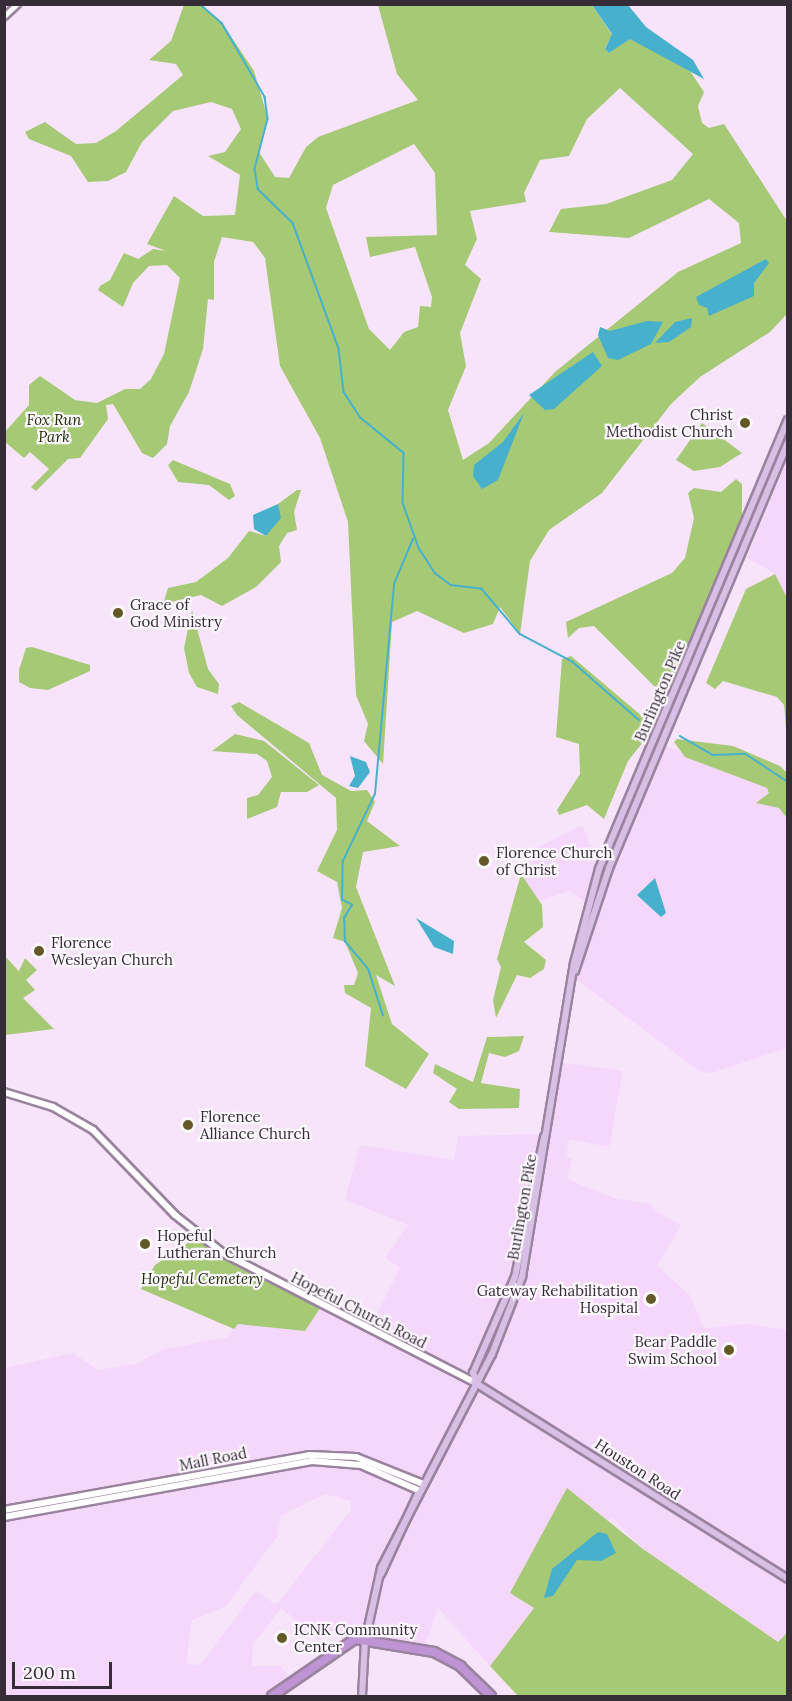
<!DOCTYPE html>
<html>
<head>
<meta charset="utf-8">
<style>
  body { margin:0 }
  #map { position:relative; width:792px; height:1701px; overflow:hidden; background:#f7e4fb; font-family:Lora,serif }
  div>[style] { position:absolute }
  .built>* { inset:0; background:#f5d7fb }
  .green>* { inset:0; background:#a6c975 }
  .water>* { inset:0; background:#47b1cd }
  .stream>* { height:1.5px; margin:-0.75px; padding:0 0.75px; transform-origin:0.75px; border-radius:0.75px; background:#47b1cd }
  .roads { filter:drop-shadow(2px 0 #9a839e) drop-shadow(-2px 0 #9a839e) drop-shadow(0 2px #9a839e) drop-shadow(0 -2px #9a839e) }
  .tertiary>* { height:5px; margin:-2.5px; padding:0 2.5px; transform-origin:2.5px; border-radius:2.5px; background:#fff }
  .secondary>* { height:6px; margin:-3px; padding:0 3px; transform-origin:3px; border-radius:3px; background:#fff }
  .primary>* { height:6px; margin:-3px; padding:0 3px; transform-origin:3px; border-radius:3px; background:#d8bfe5 }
  .motorway>* { height:8px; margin:-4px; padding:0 4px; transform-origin:4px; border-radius:4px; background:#be94d4 }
  .dots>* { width:16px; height:16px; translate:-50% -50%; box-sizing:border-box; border:3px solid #fcf7fd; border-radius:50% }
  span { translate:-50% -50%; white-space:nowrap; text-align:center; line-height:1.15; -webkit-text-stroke:4.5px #fcf7fd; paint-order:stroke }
  .poi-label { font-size:15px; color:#352c37 }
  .right { translate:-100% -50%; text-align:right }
  .left { translate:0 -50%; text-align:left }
  .park-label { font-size:15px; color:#212f07; font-style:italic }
  .street-label { font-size:15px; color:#352c37 }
  .frame { position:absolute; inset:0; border:6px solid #352c37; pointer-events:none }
  .scale { position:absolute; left:12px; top:1662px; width:100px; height:27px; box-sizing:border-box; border:3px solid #352c37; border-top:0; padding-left:8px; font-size:18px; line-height:21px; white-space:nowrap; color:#352c37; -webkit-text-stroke:4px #fcf7fd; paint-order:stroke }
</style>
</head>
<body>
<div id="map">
  <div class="built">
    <i style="clip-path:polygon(787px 459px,787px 598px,775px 574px,747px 558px)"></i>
    <i style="clip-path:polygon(661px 744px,767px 788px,788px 814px,787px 1048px,712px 1073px,701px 1072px,573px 977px,602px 887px)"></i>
    <i style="clip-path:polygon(582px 825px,599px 869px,588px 904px,569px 891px,539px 901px,521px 874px,531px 851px)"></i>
    <i style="clip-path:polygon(evenodd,556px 1062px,623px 1071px,609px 1147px,569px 1139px,566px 1157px,572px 1159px,567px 1179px,614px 1198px,651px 1204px,653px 1210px,681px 1225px,657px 1266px,689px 1294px,704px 1328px,746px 1324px,787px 1330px,788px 1633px,778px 1642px,643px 1549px,612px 1518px,510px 1593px,534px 1608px,490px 1666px,438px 1608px,424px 1648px,348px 1641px,333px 1630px,320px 1640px,281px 1608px,253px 1644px,252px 1666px,281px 1666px,292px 1682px,272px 1696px,5px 1696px,5px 1517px,300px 1463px,361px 1465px,362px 1459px,326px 1454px,5px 1512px,5px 1368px,73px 1353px,98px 1370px,135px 1364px,162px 1350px,227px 1337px,238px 1324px,304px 1331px,322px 1305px,371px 1326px,400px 1268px,385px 1258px,408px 1225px,345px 1200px,360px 1145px,454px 1160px,458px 1136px,544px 1134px,556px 1062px,325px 1494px,351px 1501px,351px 1510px,276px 1605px,256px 1590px,199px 1666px,186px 1663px,192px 1620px,225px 1607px,277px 1537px,281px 1516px,325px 1494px)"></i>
  </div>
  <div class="green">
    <i style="clip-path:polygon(evenodd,184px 5px,200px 5px,222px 23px,254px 71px,268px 119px,259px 152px,275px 177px,289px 178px,306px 147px,318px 137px,418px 100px,397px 74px,378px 5px,592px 5px,612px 35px,605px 48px,609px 53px,630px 38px,688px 68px,704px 92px,698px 106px,702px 123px,709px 128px,724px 124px,787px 221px,787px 314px,770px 332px,700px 377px,671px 404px,602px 493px,549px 530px,530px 561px,520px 634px,500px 607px,493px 624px,464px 633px,417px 611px,392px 622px,383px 764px,364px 741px,368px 724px,356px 695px,348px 522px,320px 438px,280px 366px,265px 258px,253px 242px,222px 237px,214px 262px,214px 300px,208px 299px,203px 349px,189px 392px,170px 426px,167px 444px,153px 458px,142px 453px,113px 404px,106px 405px,108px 419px,80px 458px,68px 459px,36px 491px,31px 487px,49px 469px,30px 452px,24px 458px,5px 442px,4px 433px,29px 405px,29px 385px,40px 376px,75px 400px,97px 403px,125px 389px,140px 389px,151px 379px,164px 354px,180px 278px,167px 265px,149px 266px,133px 283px,123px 307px,98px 290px,100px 286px,110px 280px,124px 253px,138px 259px,153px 249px,166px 251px,147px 244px,174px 196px,203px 216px,235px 215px,240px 175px,208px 156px,225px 152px,241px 129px,232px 109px,211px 102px,173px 111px,142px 142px,126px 172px,108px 181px,88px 182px,71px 156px,29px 139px,25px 132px,45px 122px,76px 144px,96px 143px,116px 131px,183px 75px,176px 64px,149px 60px,171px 41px,184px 5px,620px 88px,693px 154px,672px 180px,606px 204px,561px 209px,549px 232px,629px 238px,709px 199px,739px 223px,741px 243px,678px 272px,555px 372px,489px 443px,463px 460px,448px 410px,466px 366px,460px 333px,481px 279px,465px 265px,477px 239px,470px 211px,526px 202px,524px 193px,540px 160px,569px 156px,587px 119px,620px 88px,184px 5px,414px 144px,435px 173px,437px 235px,366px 237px,370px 257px,415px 247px,432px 297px,431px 307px,420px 306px,418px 327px,404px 332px,390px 350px,369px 329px,326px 208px,333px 185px,414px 144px)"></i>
    <i style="clip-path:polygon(702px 423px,742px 453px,720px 467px,694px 471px,676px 460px)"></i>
    <i style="clip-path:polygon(173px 460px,230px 484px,235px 496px,229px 500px,209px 485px,178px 482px,168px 465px)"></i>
    <i style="clip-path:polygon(736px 479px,742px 484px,742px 526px,673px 692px,654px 686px,594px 626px,579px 628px,568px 638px,566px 622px,672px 573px,685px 558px,694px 518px,688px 493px,694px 488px,721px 492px)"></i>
    <i style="clip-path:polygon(297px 490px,301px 490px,294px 512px,297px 530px,287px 533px,279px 546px,281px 562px,256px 587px,222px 606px,201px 595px,163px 604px,168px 588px,196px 582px,228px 558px,249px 531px,266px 536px,278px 504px)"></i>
    <i style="clip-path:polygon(775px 574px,787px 598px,787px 740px,784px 705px,777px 697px,723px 681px,715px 689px,706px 683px,746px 589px)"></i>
    <i style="clip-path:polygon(192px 610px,208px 669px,219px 684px,218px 694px,197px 687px,189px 673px,184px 648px)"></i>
    <i style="clip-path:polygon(32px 647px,90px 665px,90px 671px,48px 690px,30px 688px,19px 682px,19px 670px,26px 648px)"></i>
    <i style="clip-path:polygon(571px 656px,643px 717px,643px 742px,628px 761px,604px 819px,587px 805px,559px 815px,557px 810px,580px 774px,579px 744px,556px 737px,562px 659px)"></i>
    <i style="clip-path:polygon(239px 702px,309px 743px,322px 775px,351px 791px,367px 790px,375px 802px,367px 821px,400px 846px,363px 852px,356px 887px,395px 986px,376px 975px,392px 1024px,429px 1054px,406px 1089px,365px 1066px,371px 1008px,345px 993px,344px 985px,354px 985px,358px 973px,345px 942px,333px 938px,342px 908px,337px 882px,317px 871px,337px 830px,336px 798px,237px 715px,231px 706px)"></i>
    <i style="clip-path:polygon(235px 734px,264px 741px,319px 785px,307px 792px,281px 792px,277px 807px,247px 819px,247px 798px,258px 795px,272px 777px,267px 761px,257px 754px,212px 751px)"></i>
    <i style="clip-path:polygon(677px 739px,733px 746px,780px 766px,787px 773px,787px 818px,779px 808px,756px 803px,769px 793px,767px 788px,685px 757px,674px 742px)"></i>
    <i style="clip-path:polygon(521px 874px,542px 905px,543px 927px,524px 942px,546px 960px,544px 969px,530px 978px,517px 975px,496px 1018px,493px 1000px,501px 967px,497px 959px)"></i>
    <i style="clip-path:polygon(5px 956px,25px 978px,19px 971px,25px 958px,37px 970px,26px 980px,35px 990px,23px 998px,54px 1029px,5px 1035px)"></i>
    <i style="clip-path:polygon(524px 1036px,519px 1051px,505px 1057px,489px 1053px,481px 1083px,520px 1089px,519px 1108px,459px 1109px,449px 1102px,457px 1089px,433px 1073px,435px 1064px,473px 1082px,487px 1037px)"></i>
    <i style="clip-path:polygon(198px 1236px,322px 1305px,305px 1331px,238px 1324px,234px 1329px,141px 1289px,155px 1265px)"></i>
    <i style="clip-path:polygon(567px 1488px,643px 1549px,778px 1642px,787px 1633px,787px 1696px,518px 1696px,490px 1666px,534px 1608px,510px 1593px)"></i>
  </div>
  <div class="water">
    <i style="clip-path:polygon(592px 5px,628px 5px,646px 27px,693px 60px,704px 79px,630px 39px,609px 53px,605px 49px,612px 34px)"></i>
    <i style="clip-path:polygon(766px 259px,769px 263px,754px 283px,754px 296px,709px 316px,707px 308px,699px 305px,696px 297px)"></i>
    <i style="clip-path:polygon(692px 318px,691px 327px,669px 342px,655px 343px,675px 322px)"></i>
    <i style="clip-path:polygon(647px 321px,663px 322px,651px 344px,618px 360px,608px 358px,598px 335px,600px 327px,610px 331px)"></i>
    <i style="clip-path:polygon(593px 352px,602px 366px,554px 409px,545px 410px,529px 395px)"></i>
    <i style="clip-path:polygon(524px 413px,498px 480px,482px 489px,473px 476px,474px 465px,503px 442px)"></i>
    <i style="clip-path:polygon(278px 504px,281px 518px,266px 536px,254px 529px,253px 515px)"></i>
    <i style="clip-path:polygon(350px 756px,366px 762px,370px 772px,358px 788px,349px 786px,355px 776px)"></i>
    <i style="clip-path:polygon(655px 878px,666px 913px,661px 917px,637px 895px)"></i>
    <i style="clip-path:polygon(416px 918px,454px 941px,453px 954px,434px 947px)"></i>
    <i style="clip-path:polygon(598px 1532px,607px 1534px,616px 1553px,601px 1561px,577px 1560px,553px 1596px,544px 1598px,552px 1569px)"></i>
  </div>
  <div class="stream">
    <i style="left:200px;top:4px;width:29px;rotate:41deg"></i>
    <i style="left:222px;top:23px;width:86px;rotate:59.8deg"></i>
    <i style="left:265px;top:97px;width:22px;rotate:82deg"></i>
    <i style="left:268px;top:119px;width:52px;rotate:104.6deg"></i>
    <i style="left:255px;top:169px;width:20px;rotate:81deg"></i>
    <i style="left:258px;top:189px;width:49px;rotate:44.2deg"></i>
    <i style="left:293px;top:223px;width:134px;rotate:69.9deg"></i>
    <i style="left:339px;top:349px;width:43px;rotate:83.4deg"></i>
    <i style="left:344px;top:392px;width:30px;rotate:57deg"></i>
    <i style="left:360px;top:417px;width:57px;rotate:39.3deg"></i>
    <i style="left:404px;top:453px;width:50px;rotate:91.1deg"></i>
    <i style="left:403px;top:503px;width:48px;rotate:70.4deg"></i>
    <i style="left:419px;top:548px;width:30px;rotate:57deg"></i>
    <i style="left:435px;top:573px;width:20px;rotate:37deg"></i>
    <i style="left:451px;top:585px;width:31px;rotate:7deg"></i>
    <i style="left:482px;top:589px;width:59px;rotate:49.8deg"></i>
    <i style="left:520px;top:634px;width:60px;rotate:27.8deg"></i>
    <i style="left:573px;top:662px;width:88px;rotate:41.3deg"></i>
    <i style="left:680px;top:736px;width:38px;rotate:30deg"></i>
    <i style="left:713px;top:755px;width:33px;rotate:-2deg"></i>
    <i style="left:746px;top:754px;width:50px;rotate:33.7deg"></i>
    <i style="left:383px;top:1016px;width:49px;rotate:-107.7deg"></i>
    <i style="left:368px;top:969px;width:35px;rotate:-130deg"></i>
    <i style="left:345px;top:942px;width:24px;rotate:-92deg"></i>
    <i style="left:344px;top:918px;width:15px;rotate:-58deg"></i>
    <i style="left:352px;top:905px;width:11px;rotate:-153deg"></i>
    <i style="left:342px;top:900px;width:39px;rotate:-89deg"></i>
    <i style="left:343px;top:861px;width:74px;rotate:-64.5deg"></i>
    <i style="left:375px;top:794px;width:211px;rotate:-84.8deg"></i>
    <i style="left:394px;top:584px;width:49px;rotate:-67.1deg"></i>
  </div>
  <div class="roads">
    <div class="tertiary">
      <i style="left:4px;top:16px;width:18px;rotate:-43deg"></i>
    </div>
    <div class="secondary">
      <i style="left:4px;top:1092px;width:51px;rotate:17deg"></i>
      <i style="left:53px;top:1107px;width:46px;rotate:29.9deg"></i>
      <i style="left:93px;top:1130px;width:118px;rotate:46deg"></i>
      <i style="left:175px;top:1215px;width:61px;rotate:38.4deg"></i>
      <i style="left:223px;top:1253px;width:282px;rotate:27.2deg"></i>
      <i style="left:4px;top:1510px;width:310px;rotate:-10.2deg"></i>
      <i style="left:309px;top:1455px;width:47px;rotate:2.4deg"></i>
      <i style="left:356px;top:1457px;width:72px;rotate:21.9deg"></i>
      <i style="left:4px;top:1517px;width:313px;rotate:-10.3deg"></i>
      <i style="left:312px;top:1461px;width:49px;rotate:4.7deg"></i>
      <i style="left:361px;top:1465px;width:64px;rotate:23.8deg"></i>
    </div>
    <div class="primary">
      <i style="left:575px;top:971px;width:108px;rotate:-71.7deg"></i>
      <i style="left:609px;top:868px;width:461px;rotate:-67.2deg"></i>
      <i style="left:476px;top:1379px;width:7px;rotate:-117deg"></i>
      <i style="left:473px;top:1373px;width:105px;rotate:-66.4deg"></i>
      <i style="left:515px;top:1277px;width:143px;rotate:-78.3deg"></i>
      <i style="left:474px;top:1382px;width:371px;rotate:32.1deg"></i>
      <i style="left:381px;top:1574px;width:88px;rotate:-65.2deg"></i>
      <i style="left:362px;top:1696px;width:55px;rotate:-86.9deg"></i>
      <i style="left:365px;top:1641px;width:75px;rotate:-77.6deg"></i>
      <i style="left:381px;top:1568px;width:241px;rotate:-62.6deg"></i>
      <i style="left:492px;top:1354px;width:83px;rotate:-68.7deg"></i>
      <i style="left:522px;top:1277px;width:318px;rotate:-80.6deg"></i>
      <i style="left:574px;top:963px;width:97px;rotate:-75.1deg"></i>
      <i style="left:599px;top:869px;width:487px;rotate:-67.2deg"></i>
    </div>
    <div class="motorway">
      <i style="left:272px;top:1696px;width:101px;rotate:-34.5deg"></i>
      <i style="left:355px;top:1639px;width:80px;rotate:9.3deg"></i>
      <i style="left:434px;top:1652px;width:30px;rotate:28deg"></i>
      <i style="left:460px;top:1666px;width:43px;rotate:44.1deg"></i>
    </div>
  </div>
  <div class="dots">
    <i style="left:745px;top:423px;background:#645926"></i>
    <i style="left:118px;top:613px;background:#645926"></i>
    <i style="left:484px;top:861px;background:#645926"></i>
    <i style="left:39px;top:951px;background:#645926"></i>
    <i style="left:188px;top:1125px;background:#645926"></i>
    <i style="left:145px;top:1244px;background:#645926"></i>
    <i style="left:651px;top:1299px;background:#645926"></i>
    <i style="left:729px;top:1350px;background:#645926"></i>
    <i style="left:282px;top:1638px;background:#645926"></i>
  </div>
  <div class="poi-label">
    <span class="right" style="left:733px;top:423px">Christ<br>Methodist Church</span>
    <span class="left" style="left:130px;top:613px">Grace of<br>God Ministry</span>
    <span class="left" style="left:496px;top:861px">Florence Church<br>of Christ</span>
    <span class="left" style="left:51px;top:951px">Florence<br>Wesleyan Church</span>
    <span class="left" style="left:200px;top:1125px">Florence<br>Alliance Church</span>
    <span class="left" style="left:157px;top:1244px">Hopeful<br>Lutheran Church</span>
    <span class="right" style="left:638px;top:1299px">Gateway Rehabilitation<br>Hospital</span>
    <span class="right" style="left:717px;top:1350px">Bear Paddle<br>Swim School</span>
    <span class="left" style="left:294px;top:1638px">ICNK Community<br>Center</span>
  </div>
  <div class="park-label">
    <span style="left:54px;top:428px">Fox Run<br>Park</span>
    <span style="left:202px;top:1279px">Hopeful Cemetery</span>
  </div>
  <div class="street-label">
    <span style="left:660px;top:691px;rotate:-67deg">Burlington Pike</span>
    <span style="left:522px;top:1207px;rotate:-80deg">Burlington Pike</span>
    <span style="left:359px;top:1310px;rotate:27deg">Hopeful Church Road</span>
    <span style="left:213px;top:1459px;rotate:-11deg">Mall Road</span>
    <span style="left:638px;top:1469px;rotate:33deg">Houston Road</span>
  </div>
  <div class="frame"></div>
  <div class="scale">200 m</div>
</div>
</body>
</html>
